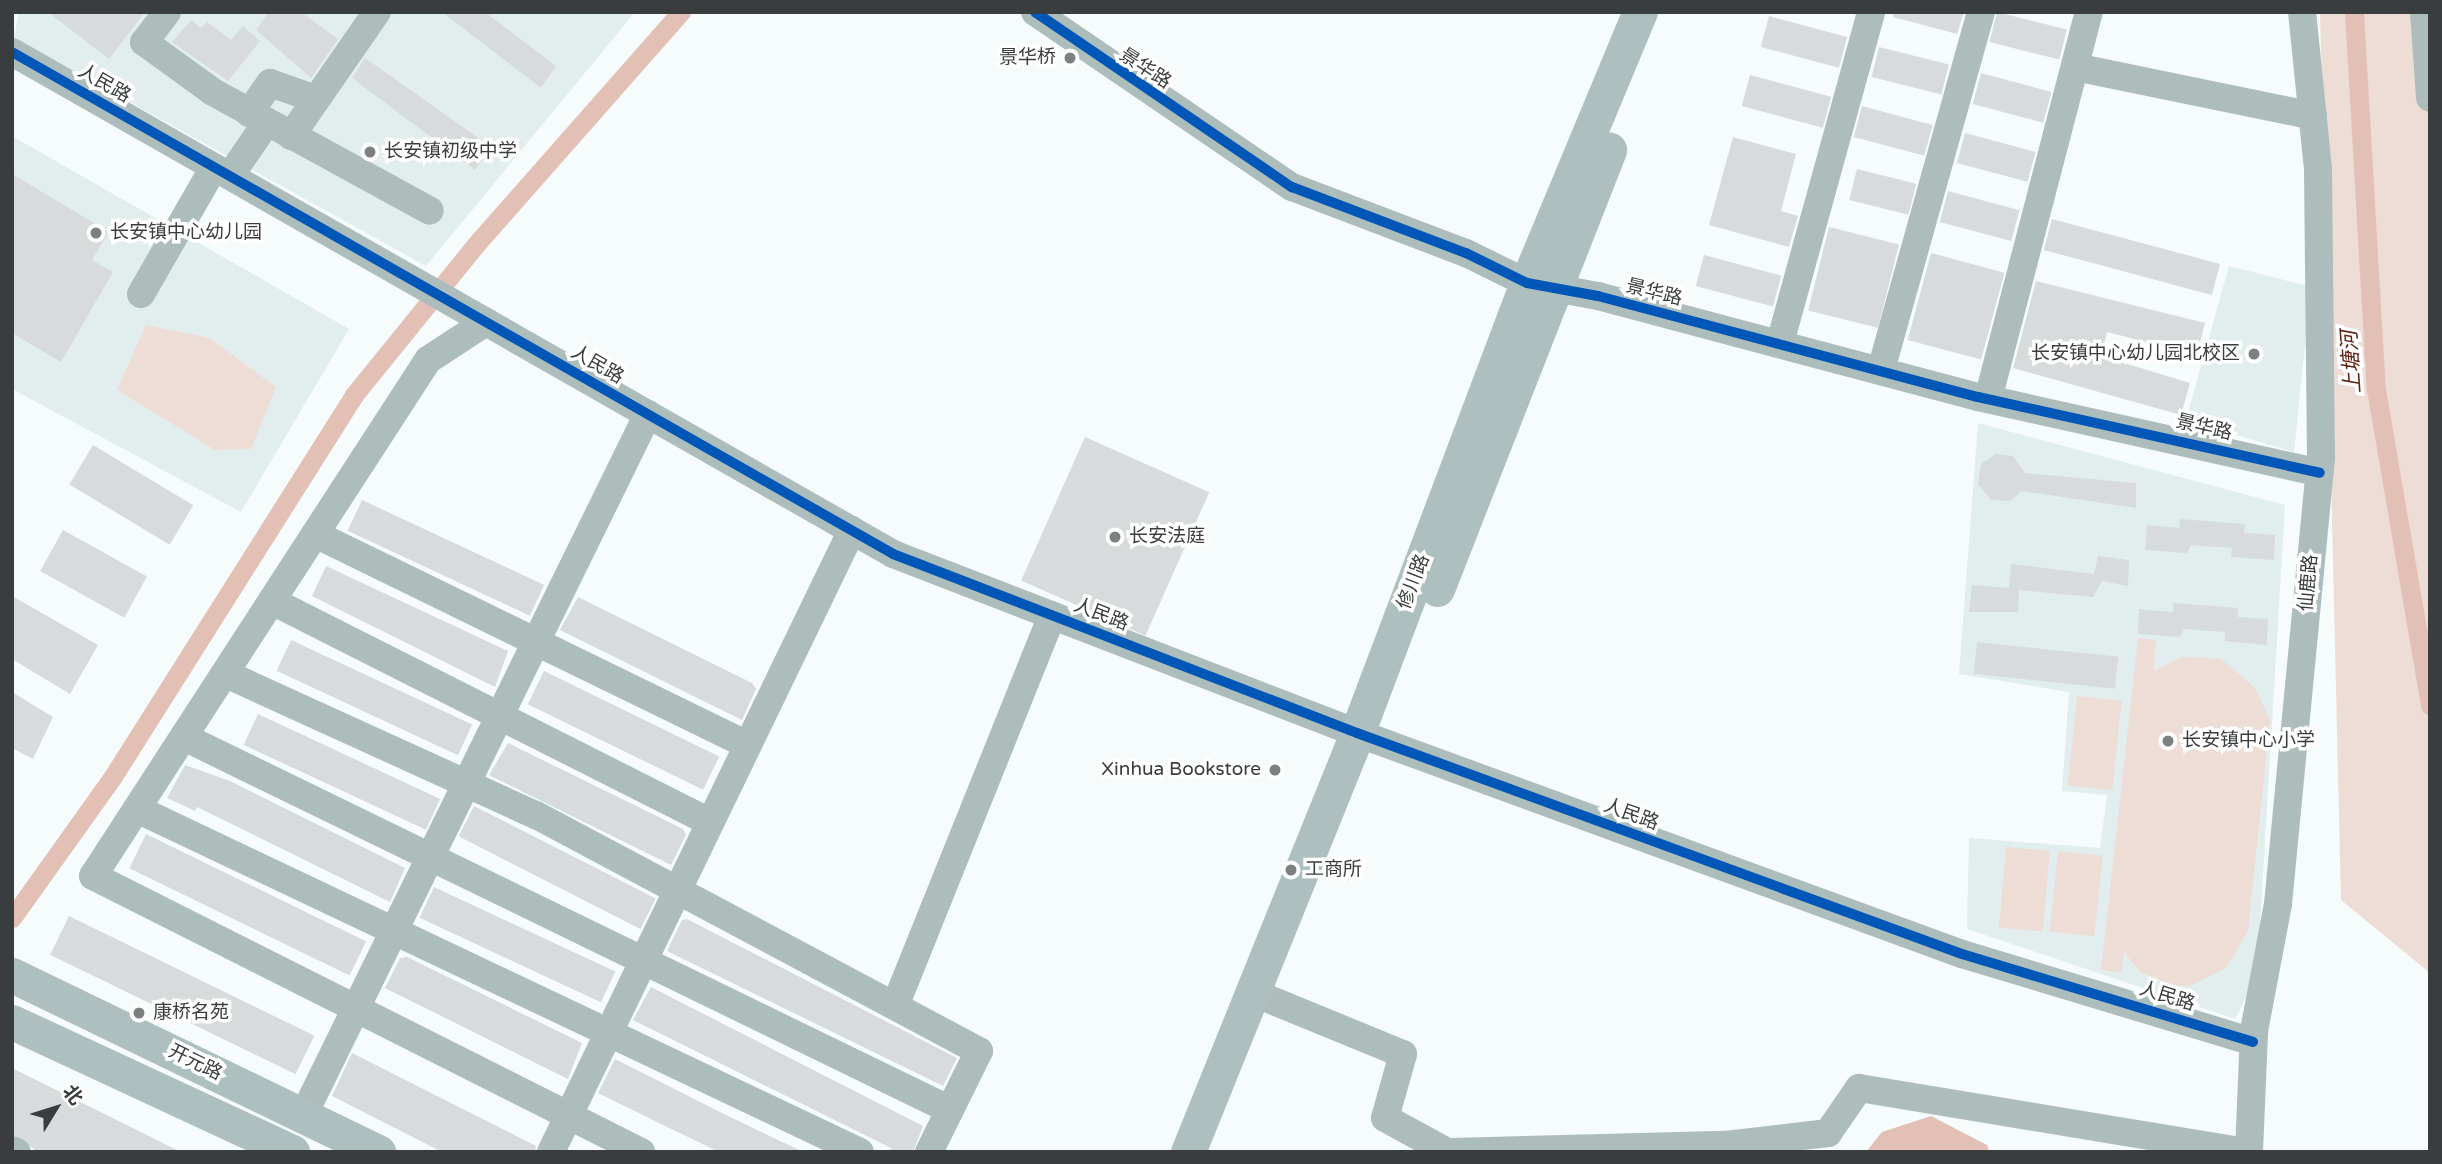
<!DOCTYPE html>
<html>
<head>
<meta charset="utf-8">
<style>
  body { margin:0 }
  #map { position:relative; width:2442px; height:1164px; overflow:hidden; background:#f6fbfb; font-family:"Varela Round","Noto Sans SC",sans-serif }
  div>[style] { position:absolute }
  .built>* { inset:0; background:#e2eeed }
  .green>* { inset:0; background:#eedcd7; transform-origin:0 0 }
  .water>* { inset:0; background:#e3c0b6 }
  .canal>* { height:19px; margin:-9.5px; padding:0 9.5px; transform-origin:9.5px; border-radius:9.5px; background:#e3c0b6 }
  .building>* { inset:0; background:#d7dbdb; transform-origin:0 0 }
  .minor>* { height:28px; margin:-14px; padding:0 14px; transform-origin:14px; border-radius:14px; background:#adbdbc }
  .major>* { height:35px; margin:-17.5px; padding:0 17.5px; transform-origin:17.5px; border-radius:17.5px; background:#aebfbf }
  .cycleway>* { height:10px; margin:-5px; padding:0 5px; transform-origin:5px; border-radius:5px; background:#0057b8 }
  .dots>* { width:19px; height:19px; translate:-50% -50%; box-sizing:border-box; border:4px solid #fff; border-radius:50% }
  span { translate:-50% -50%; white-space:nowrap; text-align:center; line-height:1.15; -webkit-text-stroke:7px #fff; paint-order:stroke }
  .poi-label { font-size:19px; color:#3a3d3d }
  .right { translate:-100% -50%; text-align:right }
  .left { translate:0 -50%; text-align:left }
  .street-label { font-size:19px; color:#3a3d3d }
  .water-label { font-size:21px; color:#5f2110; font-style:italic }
  .frame { position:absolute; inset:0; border:14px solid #3a3d3d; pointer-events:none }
  .north { position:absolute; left:21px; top:1073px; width:70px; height:70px; -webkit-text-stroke:5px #fff; paint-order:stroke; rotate:52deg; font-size:19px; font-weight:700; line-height:28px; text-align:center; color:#3a3d3d }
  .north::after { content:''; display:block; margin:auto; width:24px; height:32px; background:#3a3d3d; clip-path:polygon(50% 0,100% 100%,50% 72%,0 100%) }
</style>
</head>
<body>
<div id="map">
  <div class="built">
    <i style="clip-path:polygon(19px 12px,635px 12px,426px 266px,14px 38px)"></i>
    <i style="clip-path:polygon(12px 136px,349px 329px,241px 512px,12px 389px)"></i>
    <i style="clip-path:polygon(2229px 266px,2311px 287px,2294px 452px,2186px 420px)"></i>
    <i style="clip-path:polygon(1978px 423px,2285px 505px,2257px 976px,2235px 1019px,1967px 929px,1969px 838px,2100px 848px,2107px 795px,2062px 791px,2069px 692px,1959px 674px)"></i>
  </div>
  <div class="green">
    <i style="clip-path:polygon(2320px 12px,2430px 12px,2430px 973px,2341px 900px)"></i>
    <i style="clip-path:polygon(146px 325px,210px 338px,276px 387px,251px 449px,215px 450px,117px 390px)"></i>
    <i style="clip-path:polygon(2138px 638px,2156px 640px,2154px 671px,2182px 657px,2221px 659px,2255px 688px,2270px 720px,2248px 931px,2226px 968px,2190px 986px,2174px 986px,2140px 972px,2124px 952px,2121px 972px,2101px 970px)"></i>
    <i style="left:2077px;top:696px;width:45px;height:90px;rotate:6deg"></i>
    <i style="left:2006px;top:847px;width:44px;height:81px;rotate:5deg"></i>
    <i style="left:2058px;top:851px;width:45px;height:81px;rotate:6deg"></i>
  </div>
  <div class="water">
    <i style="clip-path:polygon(1931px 1116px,1987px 1145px,1989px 1152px,1866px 1152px,1882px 1132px)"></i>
  </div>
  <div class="canal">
    <i style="left:2354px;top:12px;width:378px;rotate:86.7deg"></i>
    <i style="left:2376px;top:389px;width:321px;rotate:80.3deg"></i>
    <i style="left:12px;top:918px;width:172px;rotate:-54.5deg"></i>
    <i style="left:112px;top:778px;width:453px;rotate:-57.7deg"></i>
    <i style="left:354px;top:395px;width:197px;rotate:-51deg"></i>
    <i style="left:478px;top:242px;width:307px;rotate:-48.6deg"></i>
  </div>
  <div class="building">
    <i style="clip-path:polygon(48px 12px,145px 12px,109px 59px)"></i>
    <i style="clip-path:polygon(269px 12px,301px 12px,338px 39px,311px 78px,256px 30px)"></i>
    <i style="clip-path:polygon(442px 12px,485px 12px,556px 66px,541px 88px)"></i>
    <i style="clip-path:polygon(1893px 12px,1964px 12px,1957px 34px,1893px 17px)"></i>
    <i style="left:1997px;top:12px;width:72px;height:31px;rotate:14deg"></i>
    <i style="left:1769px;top:16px;width:81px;height:32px;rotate:15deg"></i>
    <i style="clip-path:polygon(191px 20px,201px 28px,207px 22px,231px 40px,243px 26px,260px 41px,228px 81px,172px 42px)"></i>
    <i style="left:1879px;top:47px;width:72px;height:31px;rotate:14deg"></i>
    <i style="clip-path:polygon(365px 58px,491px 147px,475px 170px,352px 78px)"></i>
    <i style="left:1981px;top:73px;width:73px;height:32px;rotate:15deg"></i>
    <i style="left:1750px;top:75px;width:84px;height:32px;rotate:15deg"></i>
    <i style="left:1862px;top:106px;width:73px;height:32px;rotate:15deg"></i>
    <i style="left:1965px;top:133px;width:73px;height:31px;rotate:15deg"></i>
    <i style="clip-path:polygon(1733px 137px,1796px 154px,1781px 211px,1798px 216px,1789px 247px,1709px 225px)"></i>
    <i style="left:1857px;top:169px;width:61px;height:32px;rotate:14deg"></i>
    <i style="clip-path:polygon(12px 174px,109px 232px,92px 260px,113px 272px,61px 362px,12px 333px)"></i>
    <i style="left:1948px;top:191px;width:74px;height:32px;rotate:15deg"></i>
    <i style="left:2052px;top:219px;width:174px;height:32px;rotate:15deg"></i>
    <i style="left:1829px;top:227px;width:72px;height:86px;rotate:14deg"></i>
    <i style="left:1931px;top:253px;width:76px;height:90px;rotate:15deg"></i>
    <i style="left:1704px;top:255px;width:80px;height:32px;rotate:15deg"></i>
    <i style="clip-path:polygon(2036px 281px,2205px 323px,2197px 355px,2107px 332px,2101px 356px,2190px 383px,2181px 415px,2013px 368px)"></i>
    <i style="left:1085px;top:437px;width:136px;height:157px;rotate:24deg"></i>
    <i style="left:93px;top:445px;width:117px;height:46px;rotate:31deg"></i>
    <i style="clip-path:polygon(1996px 454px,2013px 456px,2025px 473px,2136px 483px,2136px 508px,2022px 491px,2010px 501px,1991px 500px,1978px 484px,1981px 464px)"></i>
    <i style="left:362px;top:500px;width:201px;height:34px;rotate:25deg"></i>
    <i style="clip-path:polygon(2180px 519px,2245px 524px,2244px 533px,2275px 535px,2274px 560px,2231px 557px,2232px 548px,2191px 545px,2187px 553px,2145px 550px,2147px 525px,2179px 528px)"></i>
    <i style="left:63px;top:530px;width:96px;height:47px;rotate:29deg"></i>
    <i style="clip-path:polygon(2098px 556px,2129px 560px,2128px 586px,2102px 581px,2093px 597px,2019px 590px,2018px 612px,1969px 612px,1972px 585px,2009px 588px,2011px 564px,2094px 574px)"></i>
    <i style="clip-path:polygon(326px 566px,508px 651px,495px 687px,312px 596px)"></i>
    <i style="clip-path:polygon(12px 596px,98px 645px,70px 694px,12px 659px)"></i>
    <i style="clip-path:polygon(578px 597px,752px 683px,756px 689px,742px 720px,560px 630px)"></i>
    <i style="clip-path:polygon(2173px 603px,2238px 608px,2238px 617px,2268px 619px,2267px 645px,2225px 641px,2225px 632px,2184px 629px,2180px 637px,2138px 634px,2139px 609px,2173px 612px)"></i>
    <i style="left:291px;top:640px;width:200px;height:34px;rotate:25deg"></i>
    <i style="left:1977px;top:642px;width:142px;height:32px;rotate:6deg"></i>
    <i style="left:544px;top:671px;width:195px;height:37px;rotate:26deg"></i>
    <i style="clip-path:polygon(12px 692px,53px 717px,33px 759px,12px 748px)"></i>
    <i style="left:258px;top:714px;width:201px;height:34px;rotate:25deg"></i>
    <i style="clip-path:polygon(508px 743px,683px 829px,686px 835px,671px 865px,489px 775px)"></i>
    <i style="clip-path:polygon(185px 765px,230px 781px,405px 868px,390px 902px,197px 807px,195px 811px,167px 798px)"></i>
    <i style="left:474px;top:806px;width:204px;height:34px;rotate:27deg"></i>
    <i style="left:146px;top:834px;width:245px;height:38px;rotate:26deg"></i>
    <i style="left:434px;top:887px;width:200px;height:34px;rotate:25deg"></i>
    <i style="left:69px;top:916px;width:273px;height:43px;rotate:26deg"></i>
    <i style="clip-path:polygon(687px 919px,957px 1058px,943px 1086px,667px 951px,682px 920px)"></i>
    <i style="clip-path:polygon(407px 957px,582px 1043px,568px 1079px,385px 988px,400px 958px)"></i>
    <i style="clip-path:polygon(651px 987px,923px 1126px,913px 1152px,889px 1152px,891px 1148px,633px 1020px)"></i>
    <i style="clip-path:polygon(352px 1053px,536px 1146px,535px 1152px,442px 1152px,332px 1096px)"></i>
    <i style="clip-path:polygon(615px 1059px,724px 1114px,803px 1152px,719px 1152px,657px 1122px,598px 1093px)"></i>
    <i style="clip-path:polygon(12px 1068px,181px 1152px,38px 1152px,12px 1134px)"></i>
  </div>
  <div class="minor">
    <i style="left:167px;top:12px;width:38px;rotate:127deg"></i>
    <i style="left:144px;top:42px;width:85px;rotate:35.9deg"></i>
    <i style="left:213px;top:92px;width:247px;rotate:28.7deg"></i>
    <i style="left:1035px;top:12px;width:311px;rotate:34.3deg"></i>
    <i style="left:1292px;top:187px;width:186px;rotate:20.8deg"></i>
    <i style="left:1466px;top:253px;width:68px;rotate:26.2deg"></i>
    <i style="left:1527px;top:283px;width:72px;rotate:10.4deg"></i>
    <i style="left:1598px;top:296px;width:393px;rotate:14.9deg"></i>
    <i style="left:1978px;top:397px;width:350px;rotate:12.5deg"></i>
    <i style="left:2424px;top:12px;width:86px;rotate:86deg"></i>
    <i style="left:12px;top:52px;width:1014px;rotate:29.67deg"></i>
    <i style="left:893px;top:554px;width:497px;rotate:21.1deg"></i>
    <i style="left:1357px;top:733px;width:644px;rotate:20.07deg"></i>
    <i style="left:1962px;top:954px;width:304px;rotate:16.8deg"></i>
    <i style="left:2075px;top:67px;width:243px;rotate:11.6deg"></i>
    <i style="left:249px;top:113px;width:37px;rotate:-55deg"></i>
    <i style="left:270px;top:83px;width:49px;rotate:19.2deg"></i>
    <i style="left:291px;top:136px;width:151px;rotate:-55.3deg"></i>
    <i style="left:230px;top:176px;width:65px;rotate:-55.6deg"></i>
    <i style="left:141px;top:294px;width:146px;rotate:-60.1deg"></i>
    <i style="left:486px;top:322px;width:69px;rotate:146.8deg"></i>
    <i style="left:428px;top:360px;width:615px;rotate:122.99deg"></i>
    <i style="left:93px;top:876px;width:614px;rotate:26.73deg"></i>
    <i style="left:1780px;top:343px;width:343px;rotate:-74.6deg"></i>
    <i style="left:1881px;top:370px;width:372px;rotate:-74.4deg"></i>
    <i style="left:1988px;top:399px;width:400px;rotate:-75.4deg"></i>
    <i style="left:315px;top:534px;width:479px;rotate:26deg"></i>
    <i style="left:272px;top:601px;width:488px;rotate:26.8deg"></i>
    <i style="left:226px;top:674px;width:341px;rotate:24.5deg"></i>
    <i style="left:536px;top:815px;width:502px;rotate:28.05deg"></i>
    <i style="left:979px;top:1051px;width:113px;rotate:116.3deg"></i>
    <i style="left:184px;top:737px;width:852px;rotate:25.96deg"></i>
    <i style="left:137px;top:809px;width:800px;rotate:25.38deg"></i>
    <i style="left:1254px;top:993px;width:161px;rotate:22.3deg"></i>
    <i style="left:1403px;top:1054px;width:66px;rotate:105.7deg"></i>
    <i style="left:1385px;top:1118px;width:71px;rotate:28.7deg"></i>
    <i style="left:895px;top:1006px;width:421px;rotate:-68.1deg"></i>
    <i style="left:303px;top:1116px;width:782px;rotate:-63.83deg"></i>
    <i style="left:12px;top:1150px;width:5px;rotate:22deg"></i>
    <i style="left:551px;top:1152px;width:691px;rotate:-64.18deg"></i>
    <i style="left:1452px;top:1152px;width:274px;rotate:-1.5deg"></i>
    <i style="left:1726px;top:1145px;width:103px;rotate:-6.7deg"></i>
    <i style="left:1828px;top:1133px;width:55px;rotate:-55.4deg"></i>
    <i style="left:1859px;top:1088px;width:391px;rotate:9.4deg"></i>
    <i style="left:2249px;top:1152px;width:121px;rotate:-87.6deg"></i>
    <i style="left:2254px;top:1031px;width:129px;rotate:-79.3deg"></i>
    <i style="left:2278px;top:904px;width:448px;rotate:-84.5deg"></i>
    <i style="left:2321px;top:458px;width:289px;rotate:-90.6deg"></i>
    <i style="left:2318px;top:169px;width:158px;rotate:-95.8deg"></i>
  </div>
  <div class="major">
    <i style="left:1437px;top:589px;width:472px;rotate:-68.6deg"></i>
    <i style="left:12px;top:975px;width:407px;rotate:25.8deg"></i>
    <i style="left:12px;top:1022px;width:309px;rotate:24.9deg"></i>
    <i style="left:1188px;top:1152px;width:452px;rotate:-68deg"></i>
    <i style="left:1357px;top:733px;width:481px;rotate:-69.3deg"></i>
    <i style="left:1527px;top:283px;width:294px;rotate:-67.4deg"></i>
  </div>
  <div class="cycleway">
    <i style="left:1035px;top:12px;width:311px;rotate:34.3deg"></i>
    <i style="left:1292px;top:187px;width:186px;rotate:20.8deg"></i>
    <i style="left:1466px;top:253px;width:68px;rotate:26.2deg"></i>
    <i style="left:1527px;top:283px;width:72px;rotate:10.4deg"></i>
    <i style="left:1598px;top:296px;width:393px;rotate:14.9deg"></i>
    <i style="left:1978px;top:397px;width:350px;rotate:12.5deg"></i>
    <i style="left:12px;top:52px;width:1014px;rotate:29.67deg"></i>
    <i style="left:893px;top:554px;width:497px;rotate:21.1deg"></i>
    <i style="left:1357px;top:733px;width:644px;rotate:20.07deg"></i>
    <i style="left:1962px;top:954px;width:304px;rotate:16.8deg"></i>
  </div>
  <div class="dots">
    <i style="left:1070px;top:58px;background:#7c8080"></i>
    <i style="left:370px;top:152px;background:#7c8080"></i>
    <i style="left:96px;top:233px;background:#7c8080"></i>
    <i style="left:2254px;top:354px;background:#7c8080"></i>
    <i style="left:1115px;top:537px;background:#7c8080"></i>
    <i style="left:2168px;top:741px;background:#7c8080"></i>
    <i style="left:1275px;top:770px;background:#7c8080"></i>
    <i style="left:1291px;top:870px;background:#7c8080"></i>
    <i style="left:139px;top:1013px;background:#7c8080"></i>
  </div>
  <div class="poi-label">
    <span class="right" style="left:1056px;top:58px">景华桥</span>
    <span class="left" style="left:384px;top:152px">长安镇初级中学</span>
    <span class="left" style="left:110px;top:233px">长安镇中心幼儿园</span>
    <span class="right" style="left:2240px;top:354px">长安镇中心幼儿园北校区</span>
    <span class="left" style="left:1129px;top:537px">长安法庭</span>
    <span class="left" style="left:2182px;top:741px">长安镇中心小学</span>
    <span class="right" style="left:1261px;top:770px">Xinhua Bookstore</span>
    <span class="left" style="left:1305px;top:870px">工商所</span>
    <span class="left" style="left:153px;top:1013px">康桥名苑</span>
  </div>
  <div class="street-label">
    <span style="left:1145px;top:69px;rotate:33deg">景华路</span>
    <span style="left:104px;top:84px;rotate:30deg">人民路</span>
    <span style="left:1654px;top:293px;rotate:14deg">景华路</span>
    <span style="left:597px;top:365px;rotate:30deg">人民路</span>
    <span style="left:2204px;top:428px;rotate:13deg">景华路</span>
    <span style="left:1414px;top:582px;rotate:-69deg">修川路</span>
    <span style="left:2309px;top:583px;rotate:-85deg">仙鹿路</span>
    <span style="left:1101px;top:615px;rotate:21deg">人民路</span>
    <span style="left:1631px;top:815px;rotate:20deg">人民路</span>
    <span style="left:2167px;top:997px;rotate:17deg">人民路</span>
    <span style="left:195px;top:1063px;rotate:26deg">开元路</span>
  </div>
  <div class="water-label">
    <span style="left:2352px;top:362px;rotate:-94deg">上塘河</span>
  </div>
  <div class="frame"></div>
  <div class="north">北</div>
</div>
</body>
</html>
